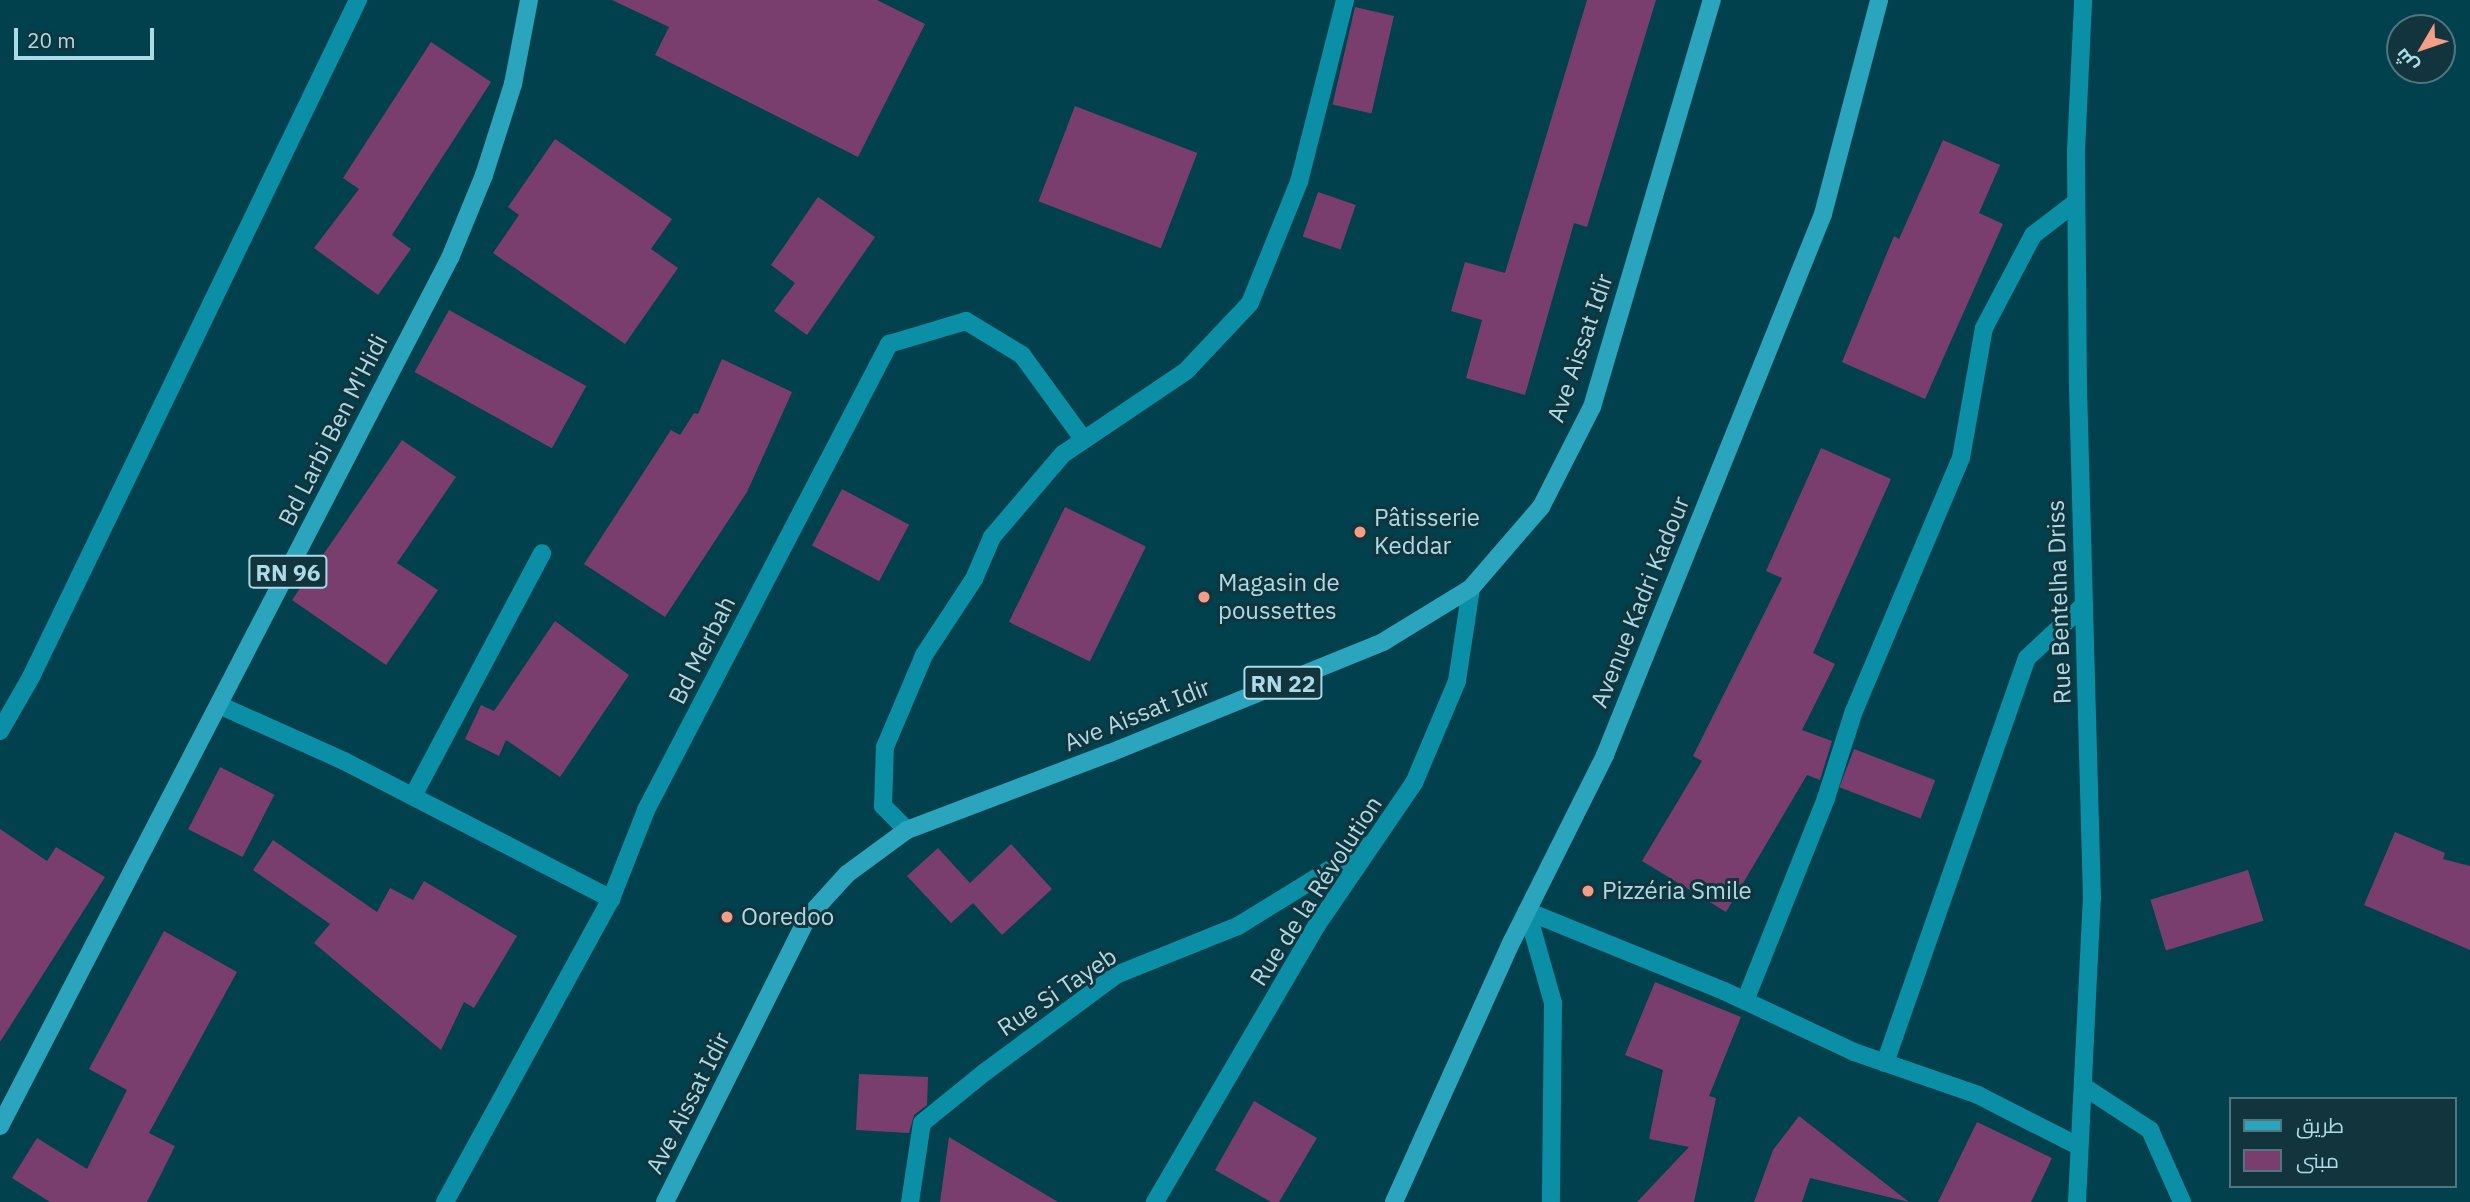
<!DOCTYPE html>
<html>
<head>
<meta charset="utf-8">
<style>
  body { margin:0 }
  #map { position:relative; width:2470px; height:1202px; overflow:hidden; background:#00414d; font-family:"IBM Plex Sans",Cairo,sans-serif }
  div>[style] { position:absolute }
  .building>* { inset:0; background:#793e6d; transform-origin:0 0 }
  .minor>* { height:18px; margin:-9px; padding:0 9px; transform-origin:9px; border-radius:9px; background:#0a8fa6 }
  .major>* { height:18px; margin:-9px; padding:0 9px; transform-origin:9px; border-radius:9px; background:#2aa5bd }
  .dots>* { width:19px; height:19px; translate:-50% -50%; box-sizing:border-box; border:4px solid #12343c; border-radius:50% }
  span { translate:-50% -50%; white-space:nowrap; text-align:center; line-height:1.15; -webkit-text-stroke:6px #12343c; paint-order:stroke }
  .shield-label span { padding:2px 5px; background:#12343c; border:2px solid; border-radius:5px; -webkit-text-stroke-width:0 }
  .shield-label { font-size:23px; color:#acdbe7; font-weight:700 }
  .street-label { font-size:24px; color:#acdbe7 }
  .poi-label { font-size:24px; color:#acdbe7 }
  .left { translate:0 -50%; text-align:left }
  .legend { position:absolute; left:2229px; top:1097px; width:228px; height:91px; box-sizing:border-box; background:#12343c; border:2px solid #507780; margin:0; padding:9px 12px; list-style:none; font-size:21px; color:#acdbe7 }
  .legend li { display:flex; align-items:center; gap:14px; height:35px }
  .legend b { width:35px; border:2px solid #507780 }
  .north { position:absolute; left:2386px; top:14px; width:70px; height:70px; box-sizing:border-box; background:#12343c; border:2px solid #507780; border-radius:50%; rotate:231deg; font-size:19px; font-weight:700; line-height:28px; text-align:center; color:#acdbe7 }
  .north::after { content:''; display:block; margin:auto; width:24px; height:32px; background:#f49e88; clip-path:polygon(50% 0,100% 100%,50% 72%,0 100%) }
  .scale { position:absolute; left:14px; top:28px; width:140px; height:32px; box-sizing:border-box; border:4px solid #acdbe7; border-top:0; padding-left:9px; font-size:21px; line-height:24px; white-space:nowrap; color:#acdbe7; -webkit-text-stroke:5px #12343c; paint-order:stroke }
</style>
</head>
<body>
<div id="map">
  <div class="building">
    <i style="clip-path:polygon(612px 0,877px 0,925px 24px,858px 157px,655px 55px,669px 27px)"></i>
    <i style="clip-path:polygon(1587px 0,1656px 0,1587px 227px,1574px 223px,1525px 395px,1466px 378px,1482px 320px,1451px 311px,1465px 262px,1505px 273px)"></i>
    <i style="left:1355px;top:7px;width:40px;height:100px;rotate:13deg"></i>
    <i style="clip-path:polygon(431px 42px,491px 82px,392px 235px,411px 249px,378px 295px,314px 248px,359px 189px,343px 178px)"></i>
    <i style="left:1075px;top:106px;width:131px;height:102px;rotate:21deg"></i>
    <i style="clip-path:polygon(555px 139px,672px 219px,651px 249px,678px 268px,625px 344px,493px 253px,519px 215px,508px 207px)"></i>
    <i style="clip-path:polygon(1943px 140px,2000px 165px,1979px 213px,2003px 224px,1925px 399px,1842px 362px,1894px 236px,1899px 239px)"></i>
    <i style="left:1318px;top:192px;width:40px;height:47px;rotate:19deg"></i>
    <i style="clip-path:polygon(818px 197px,875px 237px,807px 335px,774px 311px,795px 283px,771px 265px)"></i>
    <i style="left:449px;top:310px;width:157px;height:71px;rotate:29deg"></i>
    <i style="clip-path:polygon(722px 359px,792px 392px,747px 492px,665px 617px,584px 564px,671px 430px,680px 435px,694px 413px,698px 414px)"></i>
    <i style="clip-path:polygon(402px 440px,456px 477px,397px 563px,438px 590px,386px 665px,292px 600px)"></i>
    <i style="clip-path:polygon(1821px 448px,1891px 479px,1813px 653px,1835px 664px,1802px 730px,1832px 741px,1820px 780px,1807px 775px,1726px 912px,1642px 861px,1702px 761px,1693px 756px,1782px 578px,1766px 571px)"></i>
    <i style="left:842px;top:489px;width:76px;height:64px;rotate:28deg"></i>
    <i style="left:1065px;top:507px;width:90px;height:128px;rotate:26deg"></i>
    <i style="clip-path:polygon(555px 621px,629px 675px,560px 777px,506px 740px,499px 756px,465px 739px,481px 705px,494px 711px)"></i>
    <i style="left:1854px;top:749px;width:87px;height:41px;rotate:21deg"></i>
    <i style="left:220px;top:767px;width:61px;height:70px;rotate:27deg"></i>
    <i style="clip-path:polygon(0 829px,47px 861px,56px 847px,105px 877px,0 1042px)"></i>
    <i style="clip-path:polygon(2395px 832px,2445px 853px,2443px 859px,2470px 866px,2470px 950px,2364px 905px)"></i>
    <i style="clip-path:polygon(273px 840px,377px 912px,390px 888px,413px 900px,424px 881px,517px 936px,474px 1008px,464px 1002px,441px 1050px,314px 943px,330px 924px,253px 870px)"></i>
    <i style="clip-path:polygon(1011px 844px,1052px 889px,1002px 935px,973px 903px,951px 923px,907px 876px,938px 848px,970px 883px)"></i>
    <i style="left:2248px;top:870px;width:53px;height:102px;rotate:73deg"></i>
    <i style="clip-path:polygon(164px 931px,237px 972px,149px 1133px,175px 1146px,147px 1202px,50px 1202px,12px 1178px,37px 1138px,87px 1169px,127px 1090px,89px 1069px)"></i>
    <i style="clip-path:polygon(1655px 982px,1741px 1017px,1709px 1096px,1716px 1098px,1694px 1202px,1637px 1202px,1689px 1147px,1649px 1139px,1663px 1070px,1625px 1055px)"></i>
    <i style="clip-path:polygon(859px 1074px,928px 1077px,927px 1105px,914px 1115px,909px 1133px,856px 1130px)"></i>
    <i style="clip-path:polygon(1254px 1101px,1317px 1138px,1279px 1202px,1271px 1202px,1215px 1170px)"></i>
    <i style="clip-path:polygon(1799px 1116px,1909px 1202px,1810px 1178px,1802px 1202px,1754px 1202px,1773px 1150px)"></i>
    <i style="clip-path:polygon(1977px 1122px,2052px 1158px,2031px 1202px,1938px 1202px)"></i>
    <i style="clip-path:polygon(949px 1137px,1058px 1202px,940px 1202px)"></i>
  </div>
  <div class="minor">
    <i style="left:219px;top:705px;width:137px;rotate:24.1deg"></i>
    <i style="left:344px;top:761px;width:301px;rotate:27.3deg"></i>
    <i style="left:0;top:731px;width:62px;rotate:-60.1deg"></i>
    <i style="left:31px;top:677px;width:752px;rotate:-64.22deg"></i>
    <i style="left:413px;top:796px;width:275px;rotate:-62deg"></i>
    <i style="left:907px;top:830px;width:34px;rotate:-135deg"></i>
    <i style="left:883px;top:806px;width:59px;rotate:-88.1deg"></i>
    <i style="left:885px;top:747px;width:100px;rotate:-67deg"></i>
    <i style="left:924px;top:655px;width:91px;rotate:-56.7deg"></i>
    <i style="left:974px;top:579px;width:46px;rotate:-66.8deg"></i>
    <i style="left:992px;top:537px;width:109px;rotate:-49.5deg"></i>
    <i style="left:1063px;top:454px;width:148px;rotate:-34deg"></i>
    <i style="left:1186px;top:371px;width:93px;rotate:-46.7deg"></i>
    <i style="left:1250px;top:303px;width:131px;rotate:-68deg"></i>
    <i style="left:1299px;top:182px;width:188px;rotate:-75.8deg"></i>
    <i style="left:1527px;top:911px;width:213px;rotate:22.1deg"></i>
    <i style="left:1724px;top:991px;width:144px;rotate:25.1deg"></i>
    <i style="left:1854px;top:1052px;width:131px;rotate:19.1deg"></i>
    <i style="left:1978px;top:1095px;width:112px;rotate:27deg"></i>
    <i style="left:1527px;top:911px;width:96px;rotate:74.2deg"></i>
    <i style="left:1553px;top:1003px;width:199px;rotate:90.6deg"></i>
    <i style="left:1745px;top:1001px;width:219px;rotate:-68.2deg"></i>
    <i style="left:1826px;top:798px;width:91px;rotate:-72.2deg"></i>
    <i style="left:1854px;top:711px;width:275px;rotate:-67.1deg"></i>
    <i style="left:1961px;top:458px;width:132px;rotate:-80deg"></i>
    <i style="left:1984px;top:328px;width:105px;rotate:-62.2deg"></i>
    <i style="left:2033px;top:235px;width:54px;rotate:-37.5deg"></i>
    <i style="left:1885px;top:1063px;width:429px;rotate:-70.7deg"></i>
    <i style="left:2027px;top:658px;width:78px;rotate:-42.9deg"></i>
    <i style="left:2086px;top:1088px;width:77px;rotate:33.3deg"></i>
    <i style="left:2150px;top:1130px;width:79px;rotate:66deg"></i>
    <i style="left:445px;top:1202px;width:345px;rotate:-61.3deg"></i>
    <i style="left:611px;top:899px;width:96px;rotate:-68.5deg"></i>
    <i style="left:646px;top:810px;width:526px;rotate:-62.46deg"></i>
    <i style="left:889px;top:344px;width:80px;rotate:-16.6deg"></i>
    <i style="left:966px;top:321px;width:66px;rotate:31.3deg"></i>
    <i style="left:1022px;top:355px;width:105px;rotate:53.9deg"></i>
    <i style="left:910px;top:1202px;width:80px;rotate:-81.4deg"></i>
    <i style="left:922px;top:1123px;width:81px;rotate:-39deg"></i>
    <i style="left:985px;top:1072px;width:163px;rotate:-36.5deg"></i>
    <i style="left:1116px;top:975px;width:131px;rotate:-21.9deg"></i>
    <i style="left:1238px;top:926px;width:154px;rotate:-31.7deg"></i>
    <i style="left:1155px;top:1202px;width:321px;rotate:-59.7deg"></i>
    <i style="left:1317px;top:925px;width:172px;rotate:-55.7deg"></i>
    <i style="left:1414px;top:783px;width:111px;rotate:-67.1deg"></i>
    <i style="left:1457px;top:681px;width:94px;rotate:-81.4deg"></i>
    <i style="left:2077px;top:1202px;width:303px;rotate:-87.2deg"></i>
    <i style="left:2092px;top:899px;width:511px;rotate:-91.57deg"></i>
    <i style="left:2078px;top:388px;width:237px;rotate:-90.5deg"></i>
    <i style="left:2076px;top:151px;width:151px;rotate:-87.3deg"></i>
  </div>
  <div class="major">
    <i style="left:0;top:1126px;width:978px;rotate:-62.6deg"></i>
    <i style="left:450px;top:258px;width:90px;rotate:-67.7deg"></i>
    <i style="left:484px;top:175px;width:96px;rotate:-72.3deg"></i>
    <i style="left:513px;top:84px;width:86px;rotate:-79.2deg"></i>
    <i style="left:665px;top:1202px;width:318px;rotate:-63.4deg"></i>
    <i style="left:807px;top:918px;width:59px;rotate:-47.7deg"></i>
    <i style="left:847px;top:874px;width:74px;rotate:-36.3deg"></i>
    <i style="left:907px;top:830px;width:217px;rotate:-20.8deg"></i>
    <i style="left:1110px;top:753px;width:295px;rotate:-22.1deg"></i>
    <i style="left:1383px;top:642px;width:103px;rotate:-31.5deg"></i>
    <i style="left:1471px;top:588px;width:107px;rotate:-49.2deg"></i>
    <i style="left:1541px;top:507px;width:112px;rotate:-63deg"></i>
    <i style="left:1592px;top:407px;width:424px;rotate:-73.6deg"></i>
    <i style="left:1394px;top:1202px;width:286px;rotate:-65.7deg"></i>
    <i style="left:1512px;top:941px;width:208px;rotate:-63.4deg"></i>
    <i style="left:1605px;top:755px;width:583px;rotate:-68.05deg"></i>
    <i style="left:1823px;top:214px;width:221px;rotate:-75.3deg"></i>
  </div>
  <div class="dots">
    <i style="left:1360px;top:532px;background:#f49e88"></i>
    <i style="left:1204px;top:597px;background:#f49e88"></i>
    <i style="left:1588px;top:891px;background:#f49e88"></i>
    <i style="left:727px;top:917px;background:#f49e88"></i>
  </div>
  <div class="shield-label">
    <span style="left:288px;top:572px">RN 96</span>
    <span style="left:1283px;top:683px">RN 22</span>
  </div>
  <div class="street-label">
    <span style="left:1580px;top:348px;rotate:-71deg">Ave Aissat Idir</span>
    <span style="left:333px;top:430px;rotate:-63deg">Bd Larbi Ben M'Hidi</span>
    <span style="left:1640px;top:602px;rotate:-68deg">Avenue Kadri Kadour</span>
    <span style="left:2059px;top:602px;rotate:-92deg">Rue Bentelha Driss</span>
    <span style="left:702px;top:650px;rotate:-63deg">Bd Merbah</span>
    <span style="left:1137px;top:715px;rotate:-22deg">Ave Aissat Idir</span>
    <span style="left:1316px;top:891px;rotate:-57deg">Rue de la Révolution</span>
    <span style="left:1057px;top:992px;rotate:-34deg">Rue Si Tayeb</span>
    <span style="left:688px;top:1103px;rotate:-63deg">Ave Aissat Idir</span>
  </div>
  <div class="poi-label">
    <span class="left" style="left:1374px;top:532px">Pâtisserie<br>Keddar</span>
    <span class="left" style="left:1218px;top:597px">Magasin de<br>poussettes</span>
    <span class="left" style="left:1602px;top:891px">Pizzéria Smile</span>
    <span class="left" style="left:741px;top:917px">Ooredoo</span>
  </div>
  <ul class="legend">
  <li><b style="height:9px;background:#2aa5bd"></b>طريق</li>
  <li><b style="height:19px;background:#793e6d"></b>مبنى</li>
  </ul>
  <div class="north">ش</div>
  <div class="scale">20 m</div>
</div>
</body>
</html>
